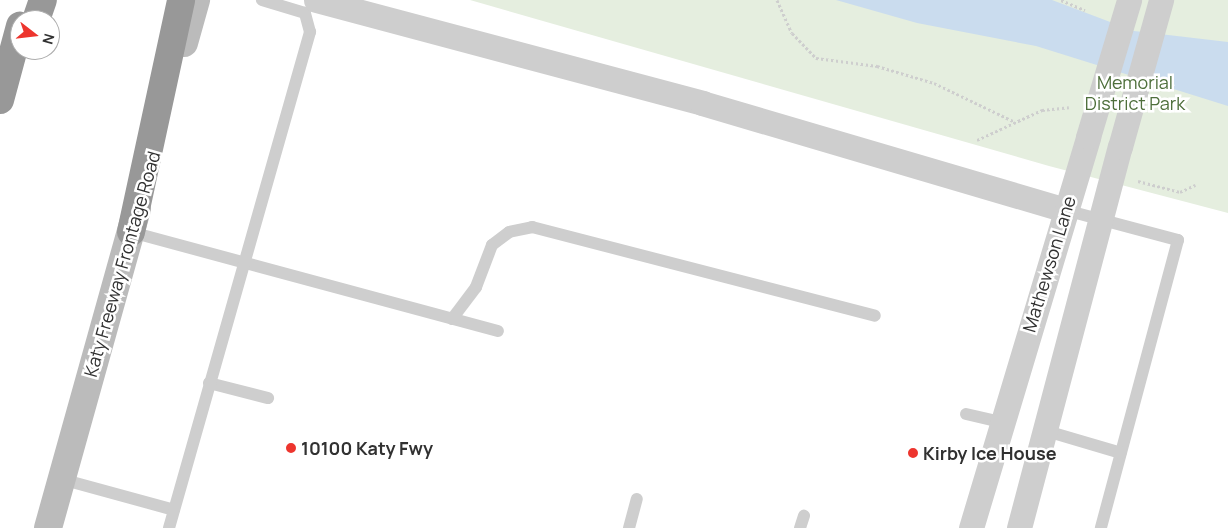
<!DOCTYPE html>
<html>
<head>
<meta charset="utf-8">
<style>
  body { margin:0 }
  #map { position:relative; width:1228px; height:528px; overflow:hidden; background:#fff; font-family:Manrope,sans-serif }
  div>[style] { position:absolute }
  .green>* { inset:0; background:#e5eedf }
  .water>* { inset:0; background:#cadcee }
  .path>* { height:3px; margin-top:-1.5px; transform-origin:0; background:repeating-linear-gradient(90deg,#cecece 0 2.5px,transparent 0 5px) }
  .service>* { height:12px; margin:-6px; padding:0 6px; transform-origin:6px; border-radius:6px; background:#cecece }
  .minor>* { height:25px; margin:-12.5px; padding:0 12.5px; transform-origin:12.5px; border-radius:12.5px; background:#cecece }
  .secondary>* { height:28px; margin:-14px; padding:0 14px; transform-origin:14px; border-radius:14px; background:#bbb }
  .motorway>* { height:28px; margin:-14px; padding:0 14px; transform-origin:14px; border-radius:14px; background:#989898 }
  .minor-bridge>* { height:25px; margin:-12.5px; padding:0 12.5px; transform-origin:12.5px; border-radius:12.5px; background:#cecece }
  .dots>* { width:14px; height:14px; translate:-50% -50%; box-sizing:border-box; border:2px solid #fff; border-radius:50% }
  span { translate:-50% -50%; white-space:nowrap; text-align:center; line-height:1.15; -webkit-text-stroke:5px #fff; paint-order:stroke }
  .park-label { font-size:18px; color:#4e6f3b }
  .street-label { font-size:18px; color:#313131 }
  .poi-label { font-size:18px; color:#313131; font-weight:700 }
  .left { translate:0 -50%; text-align:left }
  .north { position:absolute; left:10px; top:10px; width:50px; height:50px; box-sizing:border-box; background:#fff; border:1px solid #adadad; border-radius:50%; rotate:106deg; font-size:14px; font-weight:700; line-height:20px; text-align:center; color:#313131 }
  .north::after { content:''; display:block; margin:auto; width:18px; height:22px; background:#ed352e; clip-path:polygon(50% 0,100% 100%,50% 72%,0 100%) }
</style>
</head>
<body>
<div id="map">
  <div class="green">
    <i style="clip-path:polygon(470px 0,1228px 0,1228px 213px,1049px 166px)"></i>
  </div>
  <div class="water">
    <i style="clip-path:polygon(836px 0,1052px 0,1134px 31px,1228px 42px,1228px 106px,1036px 46px,917px 23px)"></i>
  </div>
  <div class="path">
    <i style="left:777px;top:0;width:36px;rotate:66deg"></i>
    <i style="left:792px;top:33px;width:35px;rotate:46deg"></i>
    <i style="left:816px;top:58px;width:62px;rotate:7.5deg"></i>
    <i style="left:877px;top:66px;width:59px;rotate:16.6deg"></i>
    <i style="left:934px;top:83px;width:88px;rotate:25.7deg"></i>
    <i style="left:1061px;top:0;width:26px;rotate:23deg"></i>
    <i style="left:977px;top:140px;width:72px;rotate:-24.8deg"></i>
    <i style="left:1042px;top:110px;width:27px;rotate:-6deg"></i>
    <i style="left:1138px;top:181px;width:43px;rotate:14.7deg"></i>
    <i style="left:1180px;top:192px;width:17px;rotate:-25deg"></i>
  </div>
  <div class="service">
    <i style="left:1065px;top:210px;width:117px;rotate:14.9deg"></i>
    <i style="left:1178px;top:240px;width:298px;rotate:105deg"></i>
    <i style="left:131px;top:232px;width:380px;rotate:15.1deg"></i>
    <i style="left:452px;top:319px;width:40px;rotate:-53deg"></i>
    <i style="left:476px;top:287px;width:45px;rotate:-69.1deg"></i>
    <i style="left:492px;top:245px;width:21px;rotate:-37deg"></i>
    <i style="left:509px;top:232px;width:24px;rotate:-12deg"></i>
    <i style="left:532px;top:227px;width:354px;rotate:14.5deg"></i>
    <i style="left:209px;top:383px;width:61px;rotate:14.3deg"></i>
    <i style="left:966px;top:414px;width:35px;rotate:13deg"></i>
    <i style="left:1043px;top:430px;width:81px;rotate:16.4deg"></i>
    <i style="left:61px;top:479px;width:117px;rotate:15.3deg"></i>
    <i style="left:169px;top:528px;width:516px;rotate:-74.13deg"></i>
    <i style="left:310px;top:32px;width:20px;rotate:-105deg"></i>
    <i style="left:305px;top:13px;width:45px;rotate:-163.2deg"></i>
    <i style="left:629px;top:528px;width:30px;rotate:-75deg"></i>
    <i style="left:800px;top:528px;width:13px;rotate:-72deg"></i>
  </div>
  <div class="minor">
    <i style="left:316px;top:0;width:400px;rotate:14.9deg"></i>
    <i style="left:702px;top:103px;width:378px;rotate:16.4deg"></i>
    <i style="left:971px;top:528px;width:408px;rotate:-73.3deg"></i>
    <i style="left:1019px;top:528px;width:394px;rotate:-75.2deg"></i>
  </div>
  <div class="secondary">
    <i style="left:184px;top:43px;width:45px;rotate:-74.4deg"></i>
    <i style="left:48px;top:528px;width:331px;rotate:-74.4deg"></i>
  </div>
  <div class="motorway">
    <i style="left:36px;top:20px;width:21px;rotate:-71deg"></i>
    <i style="left:0;top:100px;width:77px;rotate:-74.9deg"></i>
    <i style="left:131px;top:232px;width:237px;rotate:-77.8deg"></i>
  </div>
  <div class="minor-bridge">
    <i style="left:1088px;top:137px;width:143px;rotate:-73.3deg"></i>
    <i style="left:1120px;top:147px;width:153px;rotate:-74.4deg"></i>
  </div>
  <div class="dots">
    <i style="left:291px;top:448px;background:#ed352e"></i>
    <i style="left:913px;top:453px;background:#ed352e"></i>
  </div>
  <div class="park-label">
    <span style="left:1135px;top:93px">Memorial<br>District Park</span>
  </div>
  <div class="street-label">
    <span style="left:122px;top:264px;rotate:-74deg">Katy Freeway Frontage Road</span>
    <span style="left:1049px;top:264px;rotate:-73deg">Mathewson Lane</span>
  </div>
  <div class="poi-label">
    <span class="left" style="left:301px;top:448px">10100 Katy Fwy</span>
    <span class="left" style="left:923px;top:453px">Kirby Ice House</span>
  </div>
  <div class="north">N</div>
</div>
</body>
</html>
